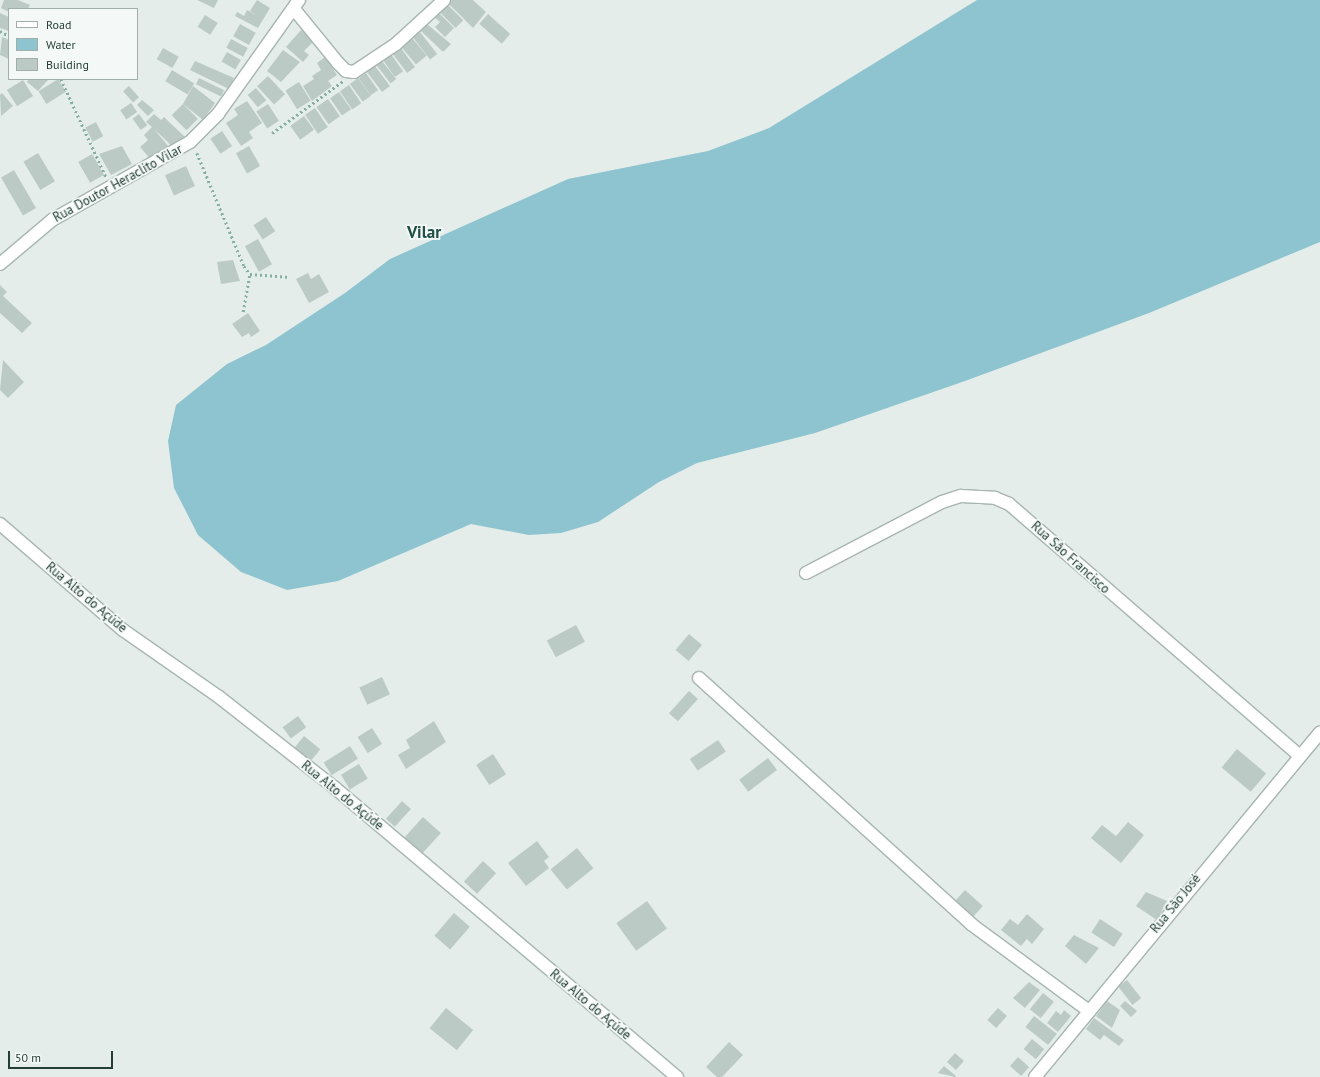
<!DOCTYPE html>
<html>
<head>
<meta charset="utf-8">
<style>
  body { margin:0 }
  #map { position:relative; width:1320px; height:1077px; overflow:hidden; background:#e4ede9; font-family:"PT Sans",sans-serif }
  div>[style] { position:absolute }
  .water>* { inset:0; background:#8ec4cf }
  .building>* { inset:0; background:#bccac5; transform-origin:0 0 }
  .path>* { height:2.5px; margin-top:-1.25px; transform-origin:0; background:repeating-linear-gradient(90deg,#86afa3 0 2px,transparent 0 5px) }
  .roads { filter:drop-shadow(1px 0 #a7b5b0) drop-shadow(-1px 0 #a7b5b0) drop-shadow(0 1px #a7b5b0) drop-shadow(0 -1px #a7b5b0) }
  .minor>* { height:12px; margin:-6px; padding:0 6px; transform-origin:6px; border-radius:6px; background:#fff }
  span { translate:-50% -50%; white-space:nowrap; text-align:center; line-height:1.15; -webkit-text-stroke:3.5px #f4f9f7; paint-order:stroke }
  .street-label { font-size:13px; color:#243e37 }
  .district-label { font-size:17px; color:#204f45; font-weight:700 }
  .legend { position:absolute; left:8px; top:8px; width:130px; height:72px; box-sizing:border-box; background:#f4f9f7; border:1px solid #a1aeaa; margin:0; padding:5px 7px; list-style:none; font-size:12px; color:#243e37 }
  .legend li { display:flex; align-items:center; gap:8px; height:20px }
  .legend b { width:20px; border:1px solid #a1aeaa }
  .scale { position:absolute; left:8px; top:1051px; width:105px; height:18px; box-sizing:border-box; border:2px solid #243e37; border-top:0; padding-left:5px; font-size:12px; line-height:14px; white-space:nowrap; color:#243e37; -webkit-text-stroke:3px #f4f9f7; paint-order:stroke }
</style>
</head>
<body>
<div id="map">
  <div class="water">
    <i style="clip-path:polygon(977px 0,1320px 0,1320px 242px,1149px 313px,965px 381px,815px 433px,697px 463px,659px 482px,598px 522px,561px 533px,529px 535px,471px 524px,338px 581px,287px 590px,241px 572px,198px 535px,174px 488px,168px 441px,176px 405px,227px 364px,266px 345px,345px 293px,390px 259px,568px 179px,708px 151px,769px 128px)"></i>
  </div>
  <div class="building">
    <i style="clip-path:polygon(4px 0,18px 0,30px 5px,28px 9px,9px 9px,9px 12px,1px 8px)"></i>
    <i style="clip-path:polygon(197px 0,218px 0,214px 8px)"></i>
    <i style="clip-path:polygon(257px 0,270px 8px,258px 28px,235px 16px,237px 12px,244px 16px,247px 10px,258px 16px,250px 11px)"></i>
    <i style="clip-path:polygon(451px 0,473px 0,486px 12px,473px 28px,448px 3px)"></i>
    <i style="left:447px;top:4px;width:23px;height:11px;rotate:45deg"></i>
    <i style="clip-path:polygon(0 13px,9px 17px,9px 31px,0 28px)"></i>
    <i style="clip-path:polygon(439px 13px,454px 28px,445px 37px,435px 27px,440px 22px,434px 17px)"></i>
    <i style="left:488px;top:14px;width:30px;height:13px;rotate:42deg"></i>
    <i style="left:205px;top:15px;width:15px;height:14px;rotate:32deg"></i>
    <i style="left:240px;top:24px;width:18px;height:14px;rotate:29deg"></i>
    <i style="clip-path:polygon(427px 24px,451px 44px,443px 52px,421px 31px)"></i>
    <i style="clip-path:polygon(301px 30px,314px 41px,304px 51px,309px 55px,303px 62px,286px 47px)"></i>
    <i style="left:420px;top:32px;width:28px;height:9px;rotate:52deg"></i>
    <i style="clip-path:polygon(2px 37px,9px 40px,9px 59px,0 55px)"></i>
    <i style="left:412px;top:38px;width:23px;height:14px;rotate:50deg"></i>
    <i style="left:231px;top:39px;width:19px;height:10px;rotate:28deg"></i>
    <i style="left:400px;top:47px;width:25px;height:10px;rotate:53deg"></i>
    <i style="left:163px;top:48px;width:18px;height:13px;rotate:29deg"></i>
    <i style="clip-path:polygon(283px 50px,300px 62px,281px 82px,267px 71px)"></i>
    <i style="left:227px;top:52px;width:16px;height:11px;rotate:30deg"></i>
    <i style="left:391px;top:54px;width:21px;height:10px;rotate:55deg"></i>
    <i style="clip-path:polygon(325px 57px,337px 75px,328px 81px,332px 86px,312px 101px,303px 86px,314px 79px,312px 76px,321px 70px,317px 63px)"></i>
    <i style="clip-path:polygon(195px 61px,234px 78px,229px 89px,190px 70px)"></i>
    <i style="left:382px;top:61px;width:23px;height:7px;rotate:52deg"></i>
    <i style="left:375px;top:66px;width:25px;height:10px;rotate:53deg"></i>
    <i style="left:172px;top:70px;width:26px;height:13px;rotate:31deg"></i>
    <i style="left:366px;top:73px;width:21px;height:9px;rotate:55deg"></i>
    <i style="left:268px;top:76px;width:25px;height:15px;rotate:47deg"></i>
    <i style="left:199px;top:78px;width:28px;height:7px;rotate:26deg"></i>
    <i style="left:358px;top:78px;width:22px;height:10px;rotate:54deg"></i>
    <i style="clip-path:polygon(29px 79px,49px 79px,38px 91px,27px 82px)"></i>
    <i style="left:58px;top:79px;width:15px;height:23px;rotate:58deg"></i>
    <i style="left:23px;top:80px;width:19px;height:19px;rotate:58deg"></i>
    <i style="left:299px;top:82px;width:22px;height:16px;rotate:58deg"></i>
    <i style="left:349px;top:85px;width:22px;height:11px;rotate:56deg"></i>
    <i style="left:129px;top:86px;width:15px;height:8px;rotate:48deg"></i>
    <i style="clip-path:polygon(193px 86px,215px 103px,203px 120px,183px 104px)"></i>
    <i style="left:256px;top:88px;width:16px;height:11px;rotate:50deg"></i>
    <i style="left:339px;top:92px;width:21px;height:11px;rotate:55deg"></i>
    <i style="clip-path:polygon(2px 93px,13px 106px,1px 116px,0 95px)"></i>
    <i style="left:328px;top:99px;width:21px;height:14px;rotate:55deg"></i>
    <i style="clip-path:polygon(142px 100px,154px 110px,148px 116px,137px 105px)"></i>
    <i style="clip-path:polygon(247px 101px,262px 123px,249px 132px,253px 138px,241px 146px,226px 123px,238px 115px,234px 109px)"></i>
    <i style="left:131px;top:103px;width:11px;height:13px;rotate:56deg"></i>
    <i style="left:183px;top:104px;width:21px;height:16px;rotate:45deg"></i>
    <i style="left:268px;top:104px;width:20px;height:14px;rotate:57deg"></i>
    <i style="left:315px;top:108px;width:23px;height:12px;rotate:56deg"></i>
    <i style="left:139px;top:114px;width:14px;height:8px;rotate:54deg"></i>
    <i style="clip-path:polygon(154px 114px,161px 120px,164px 117px,187px 139px,176px 150px,154px 129px,169px 147px,152px 161px,140px 147px,148px 140px,144px 135px,152px 127px,146px 122px)"></i>
    <i style="left:304px;top:116px;width:17px;height:17px;rotate:54deg"></i>
    <i style="left:96px;top:122px;width:16px;height:12px;rotate:63deg"></i>
    <i style="left:222px;top:131px;width:18px;height:14px;rotate:56deg"></i>
    <i style="clip-path:polygon(122px 146px,132px 164px,111px 175px,99px 154px)"></i>
    <i style="left:249px;top:146px;width:23px;height:15px;rotate:61deg"></i>
    <i style="left:38px;top:153px;width:33px;height:17px;rotate:59deg"></i>
    <i style="left:92px;top:154px;width:24px;height:16px;rotate:60deg"></i>
    <i style="left:186px;top:166px;width:22px;height:23px;rotate:66deg"></i>
    <i style="left:14px;top:170px;width:44px;height:15px;rotate:60deg"></i>
    <i style="left:266px;top:217px;width:17px;height:15px;rotate:57deg"></i>
    <i style="left:258px;top:239px;width:29px;height:15px;rotate:61deg"></i>
    <i style="clip-path:polygon(233px 260px,240px 281px,221px 284px,217px 262px)"></i>
    <i style="clip-path:polygon(308px 273px,311px 279px,319px 274px,329px 292px,309px 303px,296px 279px)"></i>
    <i style="clip-path:polygon(0 285px,7px 292px,3px 296px,32px 323px,22px 333px,0 313px)"></i>
    <i style="clip-path:polygon(248px 313px,260px 331px,251px 337px,249px 333px,242px 337px,232px 324px)"></i>
    <i style="clip-path:polygon(3px 360px,24px 382px,8px 398px,0 390px)"></i>
    <i style="left:576px;top:625px;width:19px;height:33px;rotate:62deg"></i>
    <i style="left:689px;top:634px;width:17px;height:21px;rotate:40deg"></i>
    <i style="left:382px;top:677px;width:19px;height:25px;rotate:65deg"></i>
    <i style="left:689px;top:691px;width:12px;height:30px;rotate:42deg"></i>
    <i style="left:298px;top:716px;width:14px;height:19px;rotate:54deg"></i>
    <i style="clip-path:polygon(434px 721px,446px 742px,406px 769px,398px 755px,410px 748px,406px 740px)"></i>
    <i style="left:372px;top:728px;width:19px;height:17px;rotate:58deg"></i>
    <i style="left:304px;top:736px;width:21px;height:15px;rotate:39deg"></i>
    <i style="left:718px;top:740px;width:14px;height:34px;rotate:56deg"></i>
    <i style="left:350px;top:746px;width:15px;height:31px;rotate:58deg"></i>
    <i style="left:1237px;top:749px;width:38px;height:24px;rotate:40deg"></i>
    <i style="left:493px;top:754px;width:24px;height:20px;rotate:57deg"></i>
    <i style="left:768px;top:758px;width:15px;height:36px;rotate:53deg"></i>
    <i style="left:359px;top:764px;width:17px;height:21px;rotate:59deg"></i>
    <i style="left:402px;top:801px;width:12px;height:24px;rotate:42deg"></i>
    <i style="left:423px;top:817px;width:24px;height:28px;rotate:42deg"></i>
    <i style="clip-path:polygon(1128px 822px,1144px 835px,1121px 863px,1091px 838px,1102px 825px,1116px 836px)"></i>
    <i style="clip-path:polygon(537px 841px,549px 857px,544px 861px,549px 868px,526px 886px,508px 863px)"></i>
    <i style="left:577px;top:848px;width:26px;height:34px;rotate:51deg"></i>
    <i style="left:483px;top:861px;width:18px;height:28px;rotate:43deg"></i>
    <i style="left:965px;top:890px;width:24px;height:16px;rotate:42deg"></i>
    <i style="clip-path:polygon(1146px 892px,1167px 901px,1157px 920px,1136px 906px)"></i>
    <i style="left:647px;top:901px;width:34px;height:38px;rotate:54deg"></i>
    <i style="left:454px;top:913px;width:21px;height:30px;rotate:41deg"></i>
    <i style="clip-path:polygon(1027px 914px,1044px 929px,1032px 944px,1027px 939px,1021px 946px,1001px 930px,1010px 919px,1018px 925px)"></i>
    <i style="left:1100px;top:919px;width:27px;height:16px;rotate:33deg"></i>
    <i style="clip-path:polygon(1074px 935px,1099px 948px,1086px 964px,1065px 946px)"></i>
    <i style="left:1127px;top:980px;width:23px;height:11px;rotate:52deg"></i>
    <i style="clip-path:polygon(1029px 982px,1040px 990px,1025px 1008px,1013px 998px)"></i>
    <i style="left:1043px;top:993px;width:14px;height:21px;rotate:39deg"></i>
    <i style="clip-path:polygon(1107px 1001px,1120px 1010px,1112px 1028px,1096px 1016px)"></i>
    <i style="clip-path:polygon(1125px 1001px,1137px 1011px,1131px 1017px,1120px 1006px)"></i>
    <i style="left:446px;top:1008px;width:35px;height:26px;rotate:39deg"></i>
    <i style="left:998px;top:1008px;width:12px;height:16px;rotate:42deg"></i>
    <i style="clip-path:polygon(1064px 1010px,1071px 1016px,1058px 1032px,1047px 1023px,1056px 1011px,1061px 1015px)"></i>
    <i style="left:1034px;top:1016px;width:29px;height:14px;rotate:38deg"></i>
    <i style="clip-path:polygon(1094px 1018px,1124px 1040px,1119px 1046px,1104px 1035px,1100px 1040px,1086px 1029px)"></i>
    <i style="left:1032px;top:1039px;width:16px;height:13px;rotate:40deg"></i>
    <i style="clip-path:polygon(729px 1042px,743px 1055px,722px 1077px,717px 1077px,706px 1067px)"></i>
    <i style="left:955px;top:1053px;width:12px;height:12px;rotate:42deg"></i>
    <i style="left:1018px;top:1057px;width:15px;height:12px;rotate:42deg"></i>
    <i style="clip-path:polygon(944px 1066px,956px 1076px,955px 1077px,938px 1073px)"></i>
  </div>
  <div class="path">
    <i style="left:0;top:31px;width:10px;rotate:29deg"></i>
    <i style="left:61px;top:79px;width:108px;rotate:65.3deg"></i>
    <i style="left:272px;top:133px;width:88px;rotate:-36.2deg"></i>
    <i style="left:197px;top:153px;width:122px;rotate:67.4deg"></i>
    <i style="left:244px;top:266px;width:10px;rotate:53deg"></i>
    <i style="left:250px;top:274px;width:40px;rotate:4.3deg"></i>
    <i style="left:243px;top:312px;width:39px;rotate:-80deg"></i>
  </div>
  <div class="roads">
    <div class="minor">
      <i style="left:294px;top:9px;width:70px;rotate:50.8deg"></i>
      <i style="left:338px;top:63px;width:11px;rotate:45deg"></i>
      <i style="left:346px;top:71px;width:8px;rotate:7deg"></i>
      <i style="left:354px;top:72px;width:50px;rotate:-33.7deg"></i>
      <i style="left:396px;top:44px;width:65px;rotate:-42.5deg"></i>
      <i style="left:0;top:264px;width:68px;rotate:-40.2deg"></i>
      <i style="left:52px;top:220px;width:159px;rotate:-29.5deg"></i>
      <i style="left:190px;top:142px;width:40px;rotate:-45deg"></i>
      <i style="left:218px;top:114px;width:140px;rotate:-54.6deg"></i>
      <i style="left:0;top:524px;width:162px;rotate:40.8deg"></i>
      <i style="left:123px;top:630px;width:117px;rotate:34.9deg"></i>
      <i style="left:219px;top:697px;width:147px;rotate:38.1deg"></i>
      <i style="left:335px;top:788px;width:448px;rotate:40.2deg"></i>
      <i style="left:806px;top:573px;width:153px;rotate:-27.6deg"></i>
      <i style="left:942px;top:502px;width:20px;rotate:-18deg"></i>
      <i style="left:961px;top:496px;width:34px;rotate:3deg"></i>
      <i style="left:995px;top:498px;width:15px;rotate:23deg"></i>
      <i style="left:1009px;top:504px;width:385px;rotate:40.9deg"></i>
      <i style="left:699px;top:678px;width:367px;rotate:42.1deg"></i>
      <i style="left:971px;top:924px;width:147px;rotate:36.4deg"></i>
      <i style="left:1035px;top:1077px;width:447px;rotate:-50.4deg"></i>
    </div>
  </div>
  <div class="street-label">
    <span style="left:118px;top:184px;rotate:-29deg">Rua Doutor Heraclito Vilar</span>
    <span style="left:1070px;top:558px;rotate:42deg">Rua Sâo Francisco</span>
    <span style="left:86px;top:598px;rotate:40deg">Rua Alto do Açúde</span>
    <span style="left:342px;top:796px;rotate:39deg">Rua Alto do Açúde</span>
    <span style="left:1176px;top:904px;rotate:-51deg">Rua São José</span>
    <span style="left:590px;top:1005px;rotate:40deg">Rua Alto do Açúde</span>
  </div>
  <div class="district-label">
    <span style="left:424px;top:233px">Vilar</span>
  </div>
  <ul class="legend">
  <li><b style="height:5px;background:#fff"></b>Road</li>
  <li><b style="height:11px;background:#8ec4cf"></b>Water</li>
  <li><b style="height:11px;background:#bccac5"></b>Building</li>
  </ul>
  <div class="scale">50 m</div>
</div>
</body>
</html>
